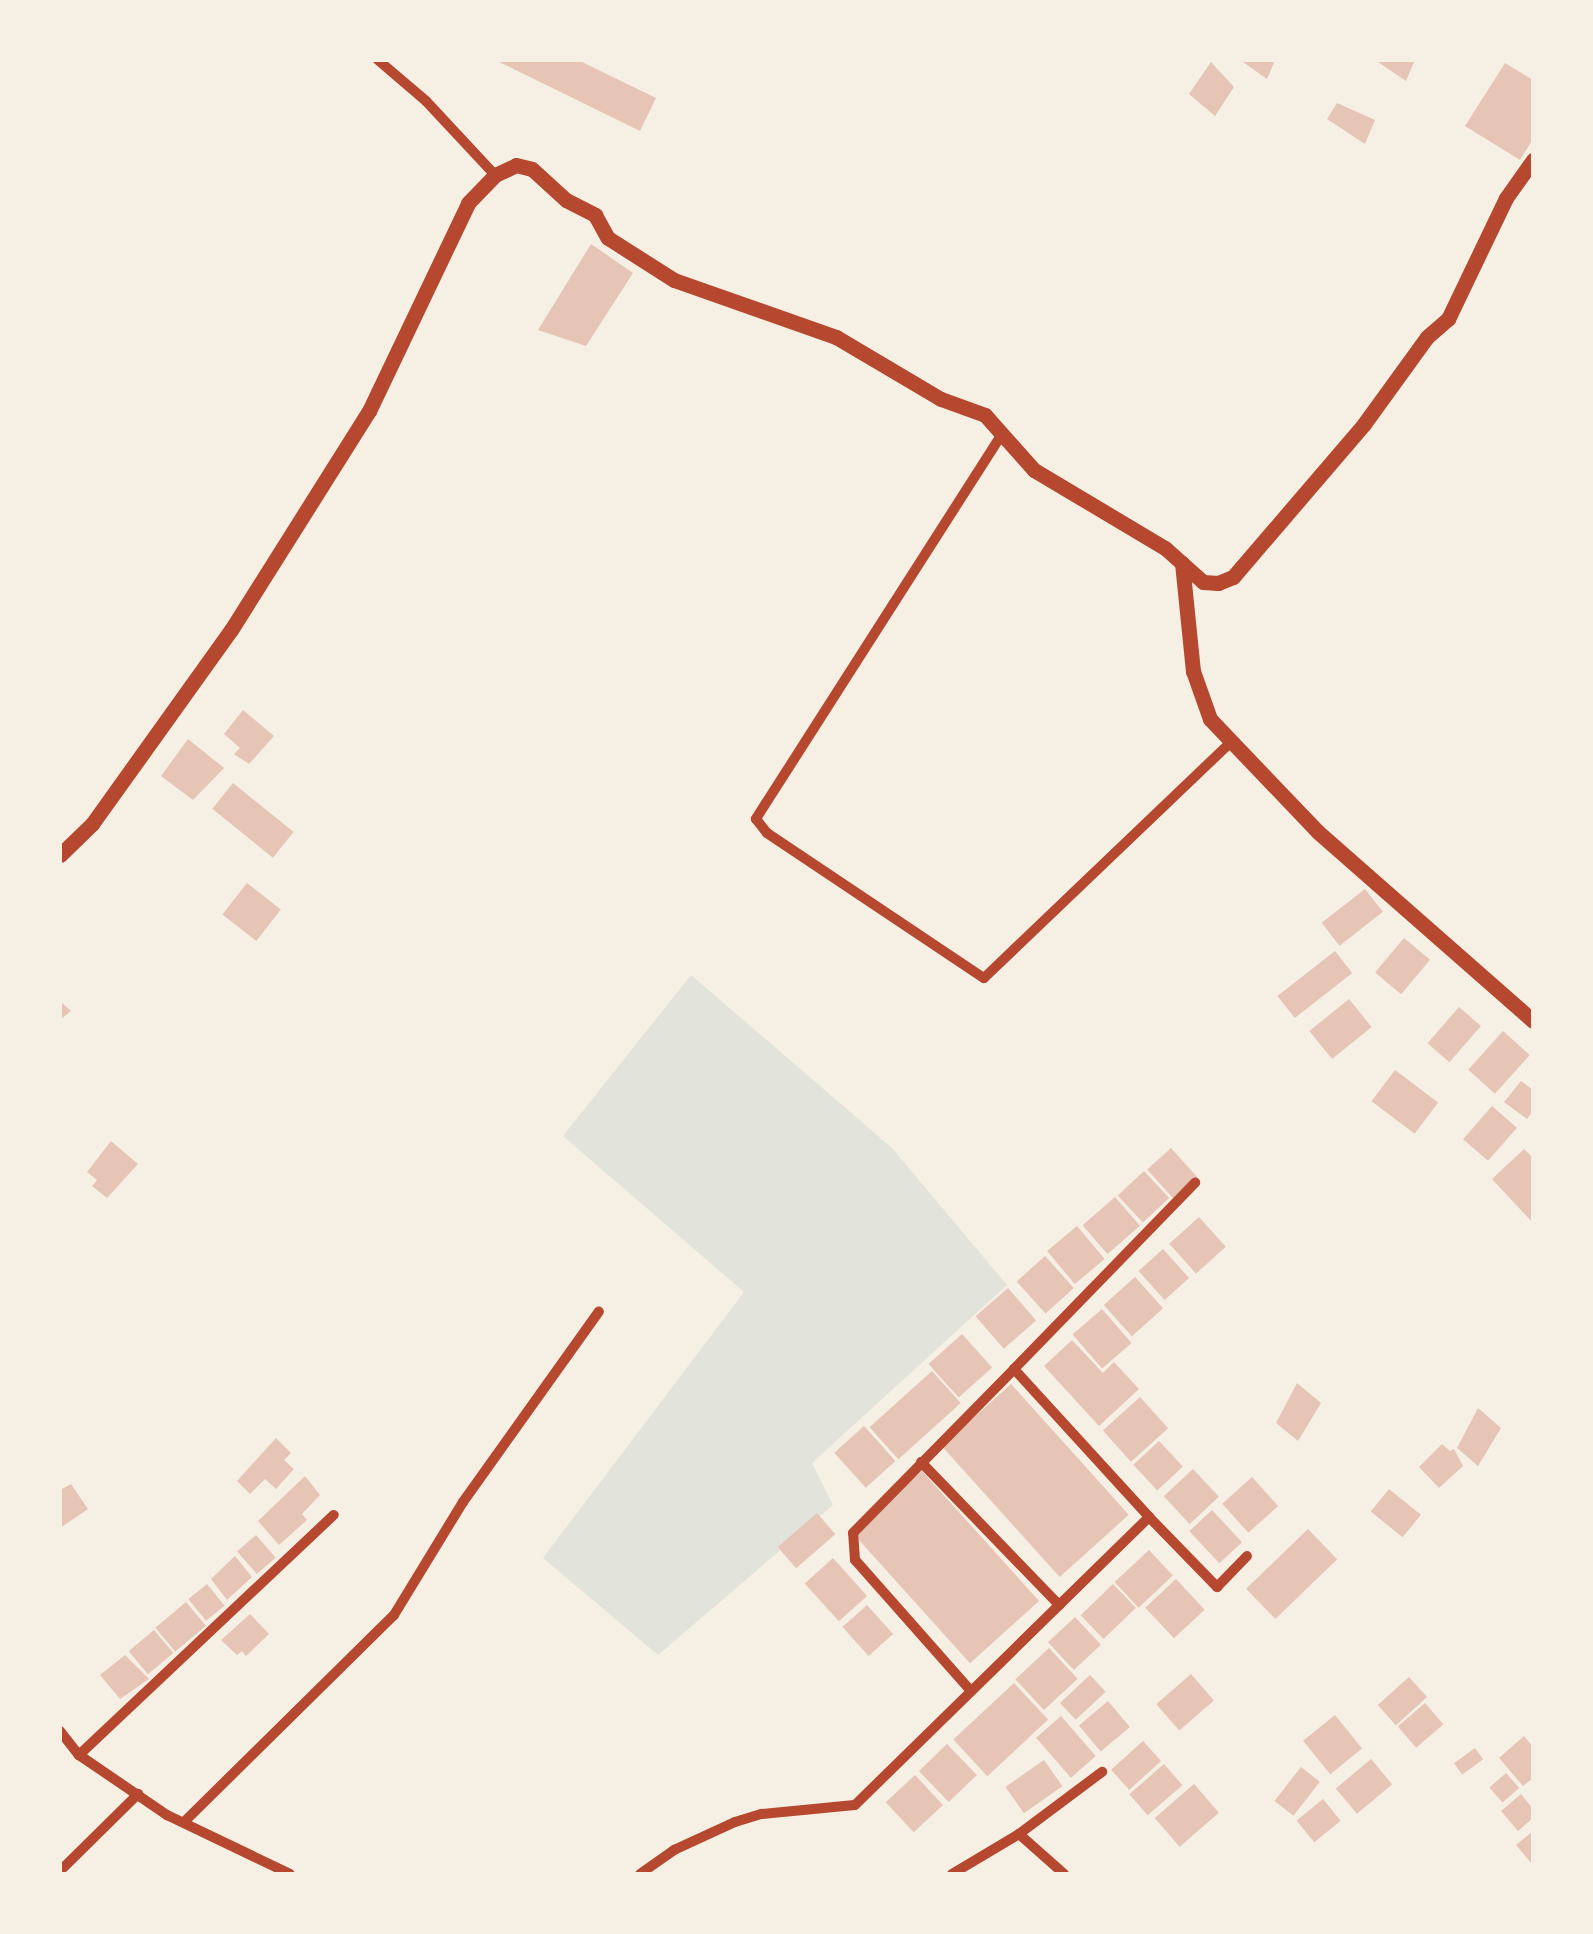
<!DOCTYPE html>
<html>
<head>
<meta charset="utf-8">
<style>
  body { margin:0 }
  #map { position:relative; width:1593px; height:1934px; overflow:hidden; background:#f6efe4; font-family:"Source Serif 4",serif }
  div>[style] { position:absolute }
  .green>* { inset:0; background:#e2e4dc }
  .building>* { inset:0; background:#e6c5b7; transform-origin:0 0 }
  .minor>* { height:10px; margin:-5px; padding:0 5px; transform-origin:5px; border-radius:5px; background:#b5482f }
  .tertiary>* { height:15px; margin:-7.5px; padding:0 7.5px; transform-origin:7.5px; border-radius:7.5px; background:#b5482f }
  span { translate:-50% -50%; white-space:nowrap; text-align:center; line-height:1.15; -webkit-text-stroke:10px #f6efe4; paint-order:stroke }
  .frame { position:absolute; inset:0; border:62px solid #f6efe4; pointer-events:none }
</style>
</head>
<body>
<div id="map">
  <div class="green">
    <i style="clip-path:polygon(691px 975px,892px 1148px,1007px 1285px,812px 1463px,833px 1505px,658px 1655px,543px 1558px,744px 1292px,563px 1136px)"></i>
  </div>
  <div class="building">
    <i style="clip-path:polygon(495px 60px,578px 60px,656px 98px,640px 131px)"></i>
    <i style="clip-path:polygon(1240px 60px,1275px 60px,1267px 79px)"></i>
    <i style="clip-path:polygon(1375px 60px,1415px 60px,1406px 81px)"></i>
    <i style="clip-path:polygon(1211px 62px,1234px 87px,1215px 116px,1189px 94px)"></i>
    <i style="clip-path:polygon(1505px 63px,1533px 80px,1533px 139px,1520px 160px,1465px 126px)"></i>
    <i style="clip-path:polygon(1337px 103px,1375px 120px,1365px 144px,1327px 119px)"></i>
    <i style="clip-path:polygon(591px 244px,633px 273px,586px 346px,538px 330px)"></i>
    <i style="clip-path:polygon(243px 710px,274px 736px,249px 764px,234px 754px,240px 748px,224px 734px)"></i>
    <i style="clip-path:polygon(188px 739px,224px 768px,193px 800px,161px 776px)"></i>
    <i style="left:233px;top:783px;width:78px;height:33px;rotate:39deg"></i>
    <i style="left:247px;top:883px;width:43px;height:40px;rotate:38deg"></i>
    <i style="left:1365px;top:889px;width:29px;height:55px;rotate:52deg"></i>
    <i style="left:1404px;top:938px;width:34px;height:45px;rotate:40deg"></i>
    <i style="left:1335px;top:951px;width:28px;height:73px;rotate:52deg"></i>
    <i style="left:1349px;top:999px;width:36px;height:51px;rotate:51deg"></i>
    <i style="clip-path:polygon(60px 1001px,71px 1011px,60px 1020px)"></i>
    <i style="left:1459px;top:1007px;width:29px;height:48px;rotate:41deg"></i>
    <i style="left:1503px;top:1031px;width:36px;height:52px;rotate:42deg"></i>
    <i style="left:1395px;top:1070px;width:54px;height:39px;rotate:37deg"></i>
    <i style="clip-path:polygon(1521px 1081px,1533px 1090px,1533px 1111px,1527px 1119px,1504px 1102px)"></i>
    <i style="left:1492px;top:1106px;width:33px;height:44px;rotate:41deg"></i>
    <i style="clip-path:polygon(111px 1141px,138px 1164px,107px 1198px,92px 1186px,97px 1180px,87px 1172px)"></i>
    <i style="left:1171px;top:1148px;width:39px;height:32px;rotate:48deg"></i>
    <i style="clip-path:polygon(1524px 1149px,1533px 1158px,1533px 1223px,1492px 1179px)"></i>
    <i style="left:1144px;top:1171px;width:37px;height:36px;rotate:47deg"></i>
    <i style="left:1115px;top:1197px;width:38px;height:43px;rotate:49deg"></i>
    <i style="left:1199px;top:1217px;width:40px;height:40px;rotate:48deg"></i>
    <i style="left:1077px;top:1226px;width:43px;height:39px;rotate:50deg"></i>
    <i style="left:1163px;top:1249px;width:39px;height:33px;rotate:48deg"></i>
    <i style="left:1045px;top:1256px;width:43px;height:38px;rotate:48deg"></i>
    <i style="left:1135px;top:1277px;width:42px;height:42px;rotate:48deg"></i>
    <i style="left:1008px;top:1288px;width:43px;height:43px;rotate:49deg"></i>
    <i style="left:1102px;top:1309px;width:45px;height:39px;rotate:49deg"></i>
    <i style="left:962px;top:1334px;width:45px;height:45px;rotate:48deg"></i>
    <i style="clip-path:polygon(1072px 1340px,1103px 1373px,1114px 1362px,1139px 1389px,1099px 1426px,1044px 1366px)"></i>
    <i style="left:932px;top:1371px;width:43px;height:84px;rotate:48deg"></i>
    <i style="clip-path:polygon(1297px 1383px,1321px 1403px,1298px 1441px,1276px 1423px)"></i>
    <i style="left:1011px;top:1384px;width:176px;height:93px;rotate:48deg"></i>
    <i style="left:1140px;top:1397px;width:42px;height:50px;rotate:48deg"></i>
    <i style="clip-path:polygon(1478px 1408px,1501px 1428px,1478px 1466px,1457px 1448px)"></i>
    <i style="left:864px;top:1426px;width:47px;height:40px;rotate:48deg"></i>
    <i style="clip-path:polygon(276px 1438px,291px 1453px,284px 1460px,294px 1469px,276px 1489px,265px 1479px,250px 1494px,237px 1481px)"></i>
    <i style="left:1159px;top:1441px;width:35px;height:35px;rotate:47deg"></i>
    <i style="clip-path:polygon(1442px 1444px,1450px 1451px,1454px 1449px,1463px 1466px,1439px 1488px,1419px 1467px)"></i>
    <i style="left:1193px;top:1469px;width:38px;height:40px;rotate:47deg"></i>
    <i style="left:922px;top:1471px;width:175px;height:93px;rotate:48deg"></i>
    <i style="clip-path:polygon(305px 1476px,320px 1495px,302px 1514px,307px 1520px,279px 1545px,258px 1521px)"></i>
    <i style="left:1252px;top:1477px;width:39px;height:40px;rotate:48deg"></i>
    <i style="clip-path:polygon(71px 1484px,88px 1509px,60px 1528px,60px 1490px)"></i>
    <i style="left:1389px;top:1489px;width:41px;height:29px;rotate:39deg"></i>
    <i style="left:1212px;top:1510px;width:44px;height:31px;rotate:47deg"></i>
    <i style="left:817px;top:1513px;width:28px;height:52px;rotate:49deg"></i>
    <i style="left:1308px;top:1529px;width:42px;height:86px;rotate:46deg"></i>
    <i style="left:256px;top:1535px;width:30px;height:25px;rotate:49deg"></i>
    <i style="left:1149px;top:1550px;width:35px;height:47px;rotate:47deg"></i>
    <i style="clip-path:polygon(235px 1556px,252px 1577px,227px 1600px,211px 1579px)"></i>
    <i style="left:833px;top:1558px;width:51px;height:38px;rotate:48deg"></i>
    <i style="left:1176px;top:1579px;width:42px;height:42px;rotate:47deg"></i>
    <i style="left:207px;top:1584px;width:28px;height:24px;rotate:51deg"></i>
    <i style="left:1113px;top:1584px;width:33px;height:45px;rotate:46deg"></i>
    <i style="left:186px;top:1602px;width:31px;height:40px;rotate:50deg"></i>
    <i style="left:867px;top:1605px;width:39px;height:33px;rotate:48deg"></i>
    <i style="clip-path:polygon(250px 1614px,269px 1634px,246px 1656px,242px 1651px,237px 1655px,221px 1640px)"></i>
    <i style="left:1075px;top:1617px;width:38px;height:37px;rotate:47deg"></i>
    <i style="left:154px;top:1630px;width:30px;height:33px;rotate:50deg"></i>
    <i style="left:1049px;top:1648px;width:42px;height:46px;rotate:47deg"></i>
    <i style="clip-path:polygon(125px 1655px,149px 1679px,120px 1699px,100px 1675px)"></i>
    <i style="left:1191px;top:1674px;width:35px;height:46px;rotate:49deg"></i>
    <i style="left:1090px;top:1675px;width:23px;height:41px;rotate:47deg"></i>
    <i style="left:1409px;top:1677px;width:27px;height:42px;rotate:48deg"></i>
    <i style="left:1014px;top:1683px;width:50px;height:83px;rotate:47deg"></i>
    <i style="left:1108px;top:1701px;width:34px;height:38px;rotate:50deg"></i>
    <i style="left:1425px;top:1703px;width:28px;height:36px;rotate:49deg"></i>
    <i style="left:1335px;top:1715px;width:43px;height:41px;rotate:51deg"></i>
    <i style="left:1061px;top:1716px;width:53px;height:33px;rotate:49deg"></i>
    <i style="clip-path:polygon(1524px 1736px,1533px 1747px,1533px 1778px,1523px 1786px,1499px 1758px)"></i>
    <i style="left:1143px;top:1741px;width:27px;height:43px;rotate:48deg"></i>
    <i style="left:947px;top:1744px;width:43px;height:39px;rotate:46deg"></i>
    <i style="left:1475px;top:1748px;width:14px;height:26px;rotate:54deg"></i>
    <i style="left:1371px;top:1759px;width:33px;height:46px;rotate:50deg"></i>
    <i style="left:1044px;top:1760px;width:32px;height:47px;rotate:55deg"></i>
    <i style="left:1164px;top:1764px;width:28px;height:46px;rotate:49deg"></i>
    <i style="left:1301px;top:1767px;width:24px;height:43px;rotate:38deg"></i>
    <i style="left:1506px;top:1773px;width:20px;height:22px;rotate:49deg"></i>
    <i style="left:915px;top:1775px;width:41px;height:40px;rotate:47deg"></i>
    <i style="left:1194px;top:1784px;width:38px;height:52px;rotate:49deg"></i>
    <i style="clip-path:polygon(1521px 1794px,1533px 1809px,1533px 1818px,1518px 1831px,1501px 1811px)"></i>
    <i style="left:1323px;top:1799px;width:28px;height:34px;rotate:51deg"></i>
    <i style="clip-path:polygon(1533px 1831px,1533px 1865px,1516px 1845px)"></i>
  </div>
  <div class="minor">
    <i style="left:378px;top:60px;width:63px;rotate:40.5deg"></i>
    <i style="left:426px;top:101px;width:101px;rotate:47deg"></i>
    <i style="left:1002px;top:434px;width:457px;rotate:122.6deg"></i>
    <i style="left:756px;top:819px;width:18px;rotate:52deg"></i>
    <i style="left:767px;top:833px;width:261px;rotate:33.8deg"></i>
    <i style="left:984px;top:978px;width:343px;rotate:-43.7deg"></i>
    <i style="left:1014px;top:1369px;width:260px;rotate:-45.8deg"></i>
    <i style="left:921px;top:1462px;width:199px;rotate:46deg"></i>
    <i style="left:971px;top:1691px;width:175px;rotate:-131.5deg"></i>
    <i style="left:855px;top:1560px;width:27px;rotate:-94deg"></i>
    <i style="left:853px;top:1533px;width:230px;rotate:-45.5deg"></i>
    <i style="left:1014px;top:1369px;width:200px;rotate:47.6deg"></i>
    <i style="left:60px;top:1731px;width:31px;rotate:52deg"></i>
    <i style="left:79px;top:1755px;width:107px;rotate:34.3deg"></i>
    <i style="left:167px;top:1815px;width:136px;rotate:25.6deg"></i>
    <i style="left:79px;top:1755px;width:350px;rotate:-43.3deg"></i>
    <i style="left:184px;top:1822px;width:295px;rotate:-44.6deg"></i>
    <i style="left:394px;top:1615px;width:132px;rotate:-58.6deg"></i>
    <i style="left:463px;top:1502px;width:234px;rotate:-54.5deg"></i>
    <i style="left:1019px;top:1834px;width:60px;rotate:41.6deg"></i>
    <i style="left:60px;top:1871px;width:110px;rotate:-44.6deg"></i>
    <i style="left:640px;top:1874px;width:42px;rotate:-35.2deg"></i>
    <i style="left:674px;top:1850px;width:67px;rotate:-24.7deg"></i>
    <i style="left:735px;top:1822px;width:28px;rotate:-17deg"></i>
    <i style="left:762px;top:1814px;width:93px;rotate:-5.5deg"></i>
    <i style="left:855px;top:1805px;width:412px;rotate:-44.4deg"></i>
    <i style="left:1149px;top:1517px;width:98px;rotate:45.8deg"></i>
    <i style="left:1217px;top:1587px;width:43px;rotate:-45.9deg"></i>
    <i style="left:952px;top:1874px;width:78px;rotate:-30.8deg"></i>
    <i style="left:1019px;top:1834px;width:104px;rotate:-36.8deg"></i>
  </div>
  <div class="tertiary">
    <i style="left:1182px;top:563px;width:109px;rotate:84.2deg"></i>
    <i style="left:1193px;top:671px;width:51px;rotate:70.5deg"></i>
    <i style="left:1210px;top:719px;width:156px;rotate:46.3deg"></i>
    <i style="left:1318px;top:832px;width:286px;rotate:41.3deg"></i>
    <i style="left:60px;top:855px;width:45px;rotate:-44.1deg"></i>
    <i style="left:92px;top:824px;width:239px;rotate:-54.4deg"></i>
    <i style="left:231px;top:630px;width:259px;rotate:-57.8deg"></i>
    <i style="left:369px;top:411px;width:230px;rotate:-64.5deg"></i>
    <i style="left:468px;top:203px;width:39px;rotate:-46deg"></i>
    <i style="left:495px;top:175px;width:23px;rotate:-25deg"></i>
    <i style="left:516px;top:165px;width:16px;rotate:14deg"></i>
    <i style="left:532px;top:169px;width:46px;rotate:42.4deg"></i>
    <i style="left:566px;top:200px;width:33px;rotate:27deg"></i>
    <i style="left:595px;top:215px;width:26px;rotate:61deg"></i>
    <i style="left:608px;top:238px;width:78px;rotate:32.5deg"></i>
    <i style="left:674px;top:280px;width:172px;rotate:19.4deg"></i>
    <i style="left:836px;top:337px;width:122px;rotate:30.6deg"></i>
    <i style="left:941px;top:399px;width:47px;rotate:20deg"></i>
    <i style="left:985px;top:415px;width:74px;rotate:48.3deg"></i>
    <i style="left:1034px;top:470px;width:152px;rotate:30.8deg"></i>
    <i style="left:1165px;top:548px;width:51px;rotate:41.8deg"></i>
    <i style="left:1203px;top:582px;width:15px;rotate:4deg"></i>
    <i style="left:1218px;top:583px;width:16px;rotate:-22deg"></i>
    <i style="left:1233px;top:577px;width:201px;rotate:-49.4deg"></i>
    <i style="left:1364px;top:424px;width:107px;rotate:-54.1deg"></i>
    <i style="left:1427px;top:337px;width:28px;rotate:-41deg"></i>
    <i style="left:1448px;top:319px;width:134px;rotate:-64.4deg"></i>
    <i style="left:1506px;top:198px;width:47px;rotate:-54.6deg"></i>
  </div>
  <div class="frame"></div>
</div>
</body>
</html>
